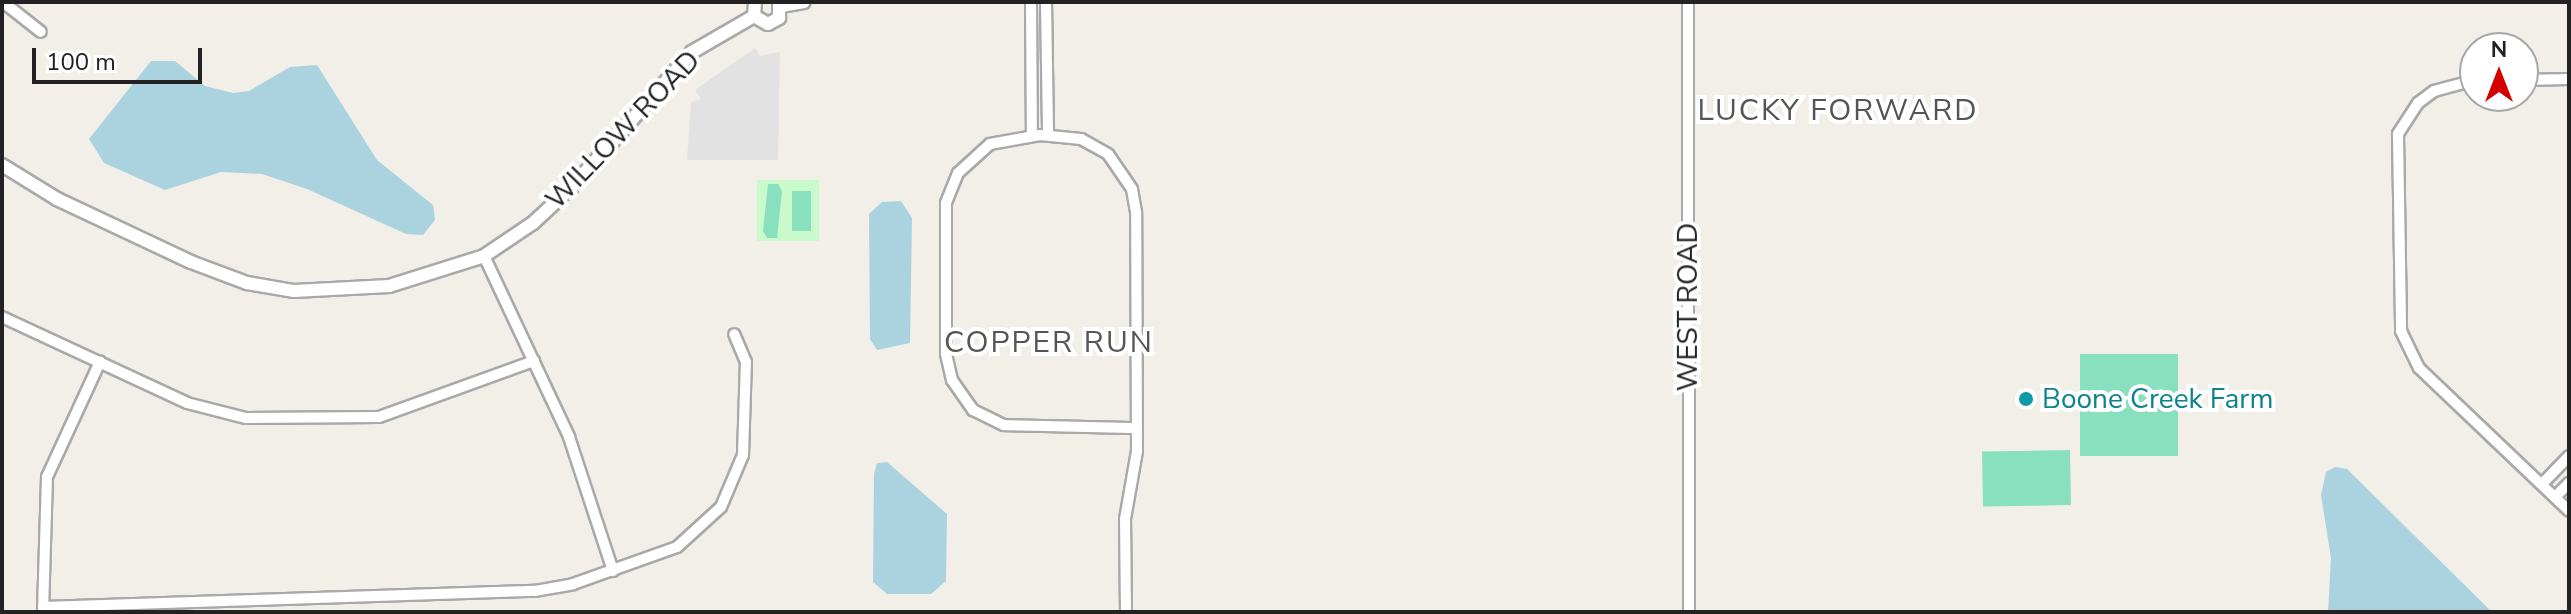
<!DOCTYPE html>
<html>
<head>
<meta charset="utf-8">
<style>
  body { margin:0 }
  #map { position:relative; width:2571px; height:614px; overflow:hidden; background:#f2efe9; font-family:"Nunito Sans",sans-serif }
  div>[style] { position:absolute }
  .park>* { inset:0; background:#c8facc; transform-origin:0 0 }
  .pitch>* { inset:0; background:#88e0be; transform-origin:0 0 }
  .parking>* { inset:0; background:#e2e2e2 }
  .water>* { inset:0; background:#aad3df }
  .roads { filter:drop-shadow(2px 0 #a9a9a9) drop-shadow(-2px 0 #a9a9a9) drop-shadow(0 2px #a9a9a9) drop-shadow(0 -2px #a9a9a9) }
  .minor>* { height:10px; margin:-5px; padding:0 5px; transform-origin:5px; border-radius:5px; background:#fff }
  .tertiary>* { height:12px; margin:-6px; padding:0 6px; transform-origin:6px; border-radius:6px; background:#fff }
  .dots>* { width:22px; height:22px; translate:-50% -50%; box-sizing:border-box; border:4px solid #fff; border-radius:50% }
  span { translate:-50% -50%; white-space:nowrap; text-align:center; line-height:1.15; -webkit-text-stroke:8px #fff; paint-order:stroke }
  .street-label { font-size:28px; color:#222 }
  .culture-label { font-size:28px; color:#0d838f }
  .left { translate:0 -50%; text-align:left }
  .neighbourhood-label { font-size:30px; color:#555; letter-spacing:2px }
  .frame { position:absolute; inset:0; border:4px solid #222; pointer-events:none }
  .north { position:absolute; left:2459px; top:32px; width:80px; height:80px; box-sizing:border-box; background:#fff; border:2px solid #a7a7a7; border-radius:50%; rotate:0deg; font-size:22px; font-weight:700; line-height:32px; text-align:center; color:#222 }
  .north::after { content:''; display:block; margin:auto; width:28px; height:36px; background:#d40000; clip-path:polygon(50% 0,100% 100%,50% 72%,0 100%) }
  .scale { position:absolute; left:32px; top:48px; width:170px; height:36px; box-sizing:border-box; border:4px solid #222; border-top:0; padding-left:10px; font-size:24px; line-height:28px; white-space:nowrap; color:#222; -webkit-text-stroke:6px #fff; paint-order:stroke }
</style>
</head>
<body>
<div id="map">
  <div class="park">
    <i style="left:757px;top:180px;width:62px;height:61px"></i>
  </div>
  <div class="pitch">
    <i style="clip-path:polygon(768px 184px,778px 184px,782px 191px,777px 238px,767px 238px,763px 231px)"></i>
    <i style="left:792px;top:191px;width:19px;height:40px"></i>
    <i style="left:2080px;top:354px;width:98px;height:102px"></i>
    <i style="left:2070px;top:450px;width:55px;height:88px;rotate:89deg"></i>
  </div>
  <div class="parking">
    <i style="clip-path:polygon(755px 48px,760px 56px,780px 52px,778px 160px,687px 160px,691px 102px,701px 99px,695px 90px)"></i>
  </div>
  <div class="water">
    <i style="clip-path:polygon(151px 61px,175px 61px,205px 86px,233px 93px,249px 91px,290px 67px,317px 65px,377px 160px,433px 205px,435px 220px,423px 235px,406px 234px,307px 189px,262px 174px,221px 172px,165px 190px,104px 163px,89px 139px)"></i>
    <i style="clip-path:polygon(901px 201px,912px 218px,910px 343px,877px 350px,870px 339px,869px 214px,882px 202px)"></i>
    <i style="clip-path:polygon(887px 462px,947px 514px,946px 581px,931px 594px,887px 594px,873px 582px,874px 474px,877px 463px)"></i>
    <i style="clip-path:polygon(2335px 467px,2347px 469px,2492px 612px,2328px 612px,2331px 558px,2321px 495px,2326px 472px)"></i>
  </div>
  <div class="roads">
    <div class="minor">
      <i style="left:3px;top:2px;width:48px;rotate:38.3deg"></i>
      <i style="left:1031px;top:2px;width:133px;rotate:89.6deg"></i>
      <i style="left:1046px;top:2px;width:133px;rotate:89.1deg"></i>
      <i style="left:1688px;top:2px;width:610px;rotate:89.91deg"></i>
      <i style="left:2475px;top:80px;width:42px;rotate:165deg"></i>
      <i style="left:2434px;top:91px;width:20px;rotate:143deg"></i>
      <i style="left:2418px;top:103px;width:37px;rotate:123deg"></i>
      <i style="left:2398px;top:134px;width:197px;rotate:89.1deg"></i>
      <i style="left:2401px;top:331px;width:41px;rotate:64.1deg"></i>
      <i style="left:2419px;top:368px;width:207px;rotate:43.6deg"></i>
      <i style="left:2523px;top:80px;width:46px;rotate:-1.2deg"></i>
      <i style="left:484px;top:256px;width:200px;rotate:64.8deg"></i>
      <i style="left:569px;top:437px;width:141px;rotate:71.8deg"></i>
      <i style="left:2px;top:317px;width:204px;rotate:24.9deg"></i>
      <i style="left:187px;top:403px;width:61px;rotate:14.3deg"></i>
      <i style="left:246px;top:418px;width:133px;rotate:-0.4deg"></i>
      <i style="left:379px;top:417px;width:165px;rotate:-19.9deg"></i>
      <i style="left:2542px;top:484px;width:39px;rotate:-46deg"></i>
      <i style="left:2555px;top:497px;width:20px;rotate:-45deg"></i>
      <i style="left:43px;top:607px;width:492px;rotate:-1.9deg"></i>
      <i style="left:535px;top:591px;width:39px;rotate:-10deg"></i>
      <i style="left:573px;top:584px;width:110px;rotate:-19.6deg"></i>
      <i style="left:677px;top:547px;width:59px;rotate:-42.3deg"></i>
      <i style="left:721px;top:507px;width:56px;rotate:-67.1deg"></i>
      <i style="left:743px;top:455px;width:93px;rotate:-88.2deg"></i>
      <i style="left:746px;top:362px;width:30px;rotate:-113deg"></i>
      <i style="left:43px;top:612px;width:135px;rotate:-88.3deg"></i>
      <i style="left:47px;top:477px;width:127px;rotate:-65.3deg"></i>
      <i style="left:1126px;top:612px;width:93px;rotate:-90.6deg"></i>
      <i style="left:1125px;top:519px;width:69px;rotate:-80deg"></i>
      <i style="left:1137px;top:451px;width:239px;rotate:-90.2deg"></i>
      <i style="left:1136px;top:212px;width:23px;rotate:-100deg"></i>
      <i style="left:1132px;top:189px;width:42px;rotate:-124.4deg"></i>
      <i style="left:1108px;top:154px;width:31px;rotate:-151deg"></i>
      <i style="left:1081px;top:139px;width:41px;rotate:-174.4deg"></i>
      <i style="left:1040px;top:135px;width:51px;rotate:169.8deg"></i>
      <i style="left:990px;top:144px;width:43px;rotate:137.8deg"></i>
      <i style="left:958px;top:173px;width:32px;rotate:112deg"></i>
      <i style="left:946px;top:203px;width:151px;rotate:90deg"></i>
      <i style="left:946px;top:354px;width:27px;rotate:77deg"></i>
      <i style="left:952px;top:380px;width:37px;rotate:55deg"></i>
      <i style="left:973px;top:410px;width:34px;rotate:26deg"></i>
      <i style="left:1004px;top:425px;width:133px;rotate:1.3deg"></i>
    </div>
    <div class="tertiary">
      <i style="left:755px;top:2px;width:14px;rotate:94deg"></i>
      <i style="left:754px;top:16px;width:16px;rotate:30deg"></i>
      <i style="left:768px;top:24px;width:13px;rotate:-29deg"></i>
      <i style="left:779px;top:18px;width:16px;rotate:-90deg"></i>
      <i style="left:781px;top:6px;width:23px;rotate:-10deg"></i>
      <i style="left:2px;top:165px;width:65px;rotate:31.7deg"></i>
      <i style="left:57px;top:199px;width:148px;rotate:25.2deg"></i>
      <i style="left:191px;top:262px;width:60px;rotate:20.6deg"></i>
      <i style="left:247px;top:283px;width:48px;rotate:9.7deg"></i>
      <i style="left:294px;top:291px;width:95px;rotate:-3deg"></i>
      <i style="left:389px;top:286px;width:100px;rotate:-17.5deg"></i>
      <i style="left:484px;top:256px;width:59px;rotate:-34deg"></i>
      <i style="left:533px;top:223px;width:54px;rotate:-42.8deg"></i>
      <i style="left:573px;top:186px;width:179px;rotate:-48.4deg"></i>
      <i style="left:692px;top:52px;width:72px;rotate:-30.1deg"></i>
    </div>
  </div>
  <div class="dots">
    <i style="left:2026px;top:399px;background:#0f9aa8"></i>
  </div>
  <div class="street-label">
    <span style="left:623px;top:130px;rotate:-46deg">WILLOW ROAD</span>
    <span style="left:1688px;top:307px;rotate:-90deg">WEST ROAD</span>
  </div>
  <div class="culture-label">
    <span class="left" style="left:2042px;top:399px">Boone Creek Farm</span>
  </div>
  <div class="neighbourhood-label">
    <span style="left:1838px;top:111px">LUCKY FORWARD</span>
    <span style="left:1049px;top:343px">COPPER RUN</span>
  </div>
  <div class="frame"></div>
  <div class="north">N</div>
  <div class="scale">100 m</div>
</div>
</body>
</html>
